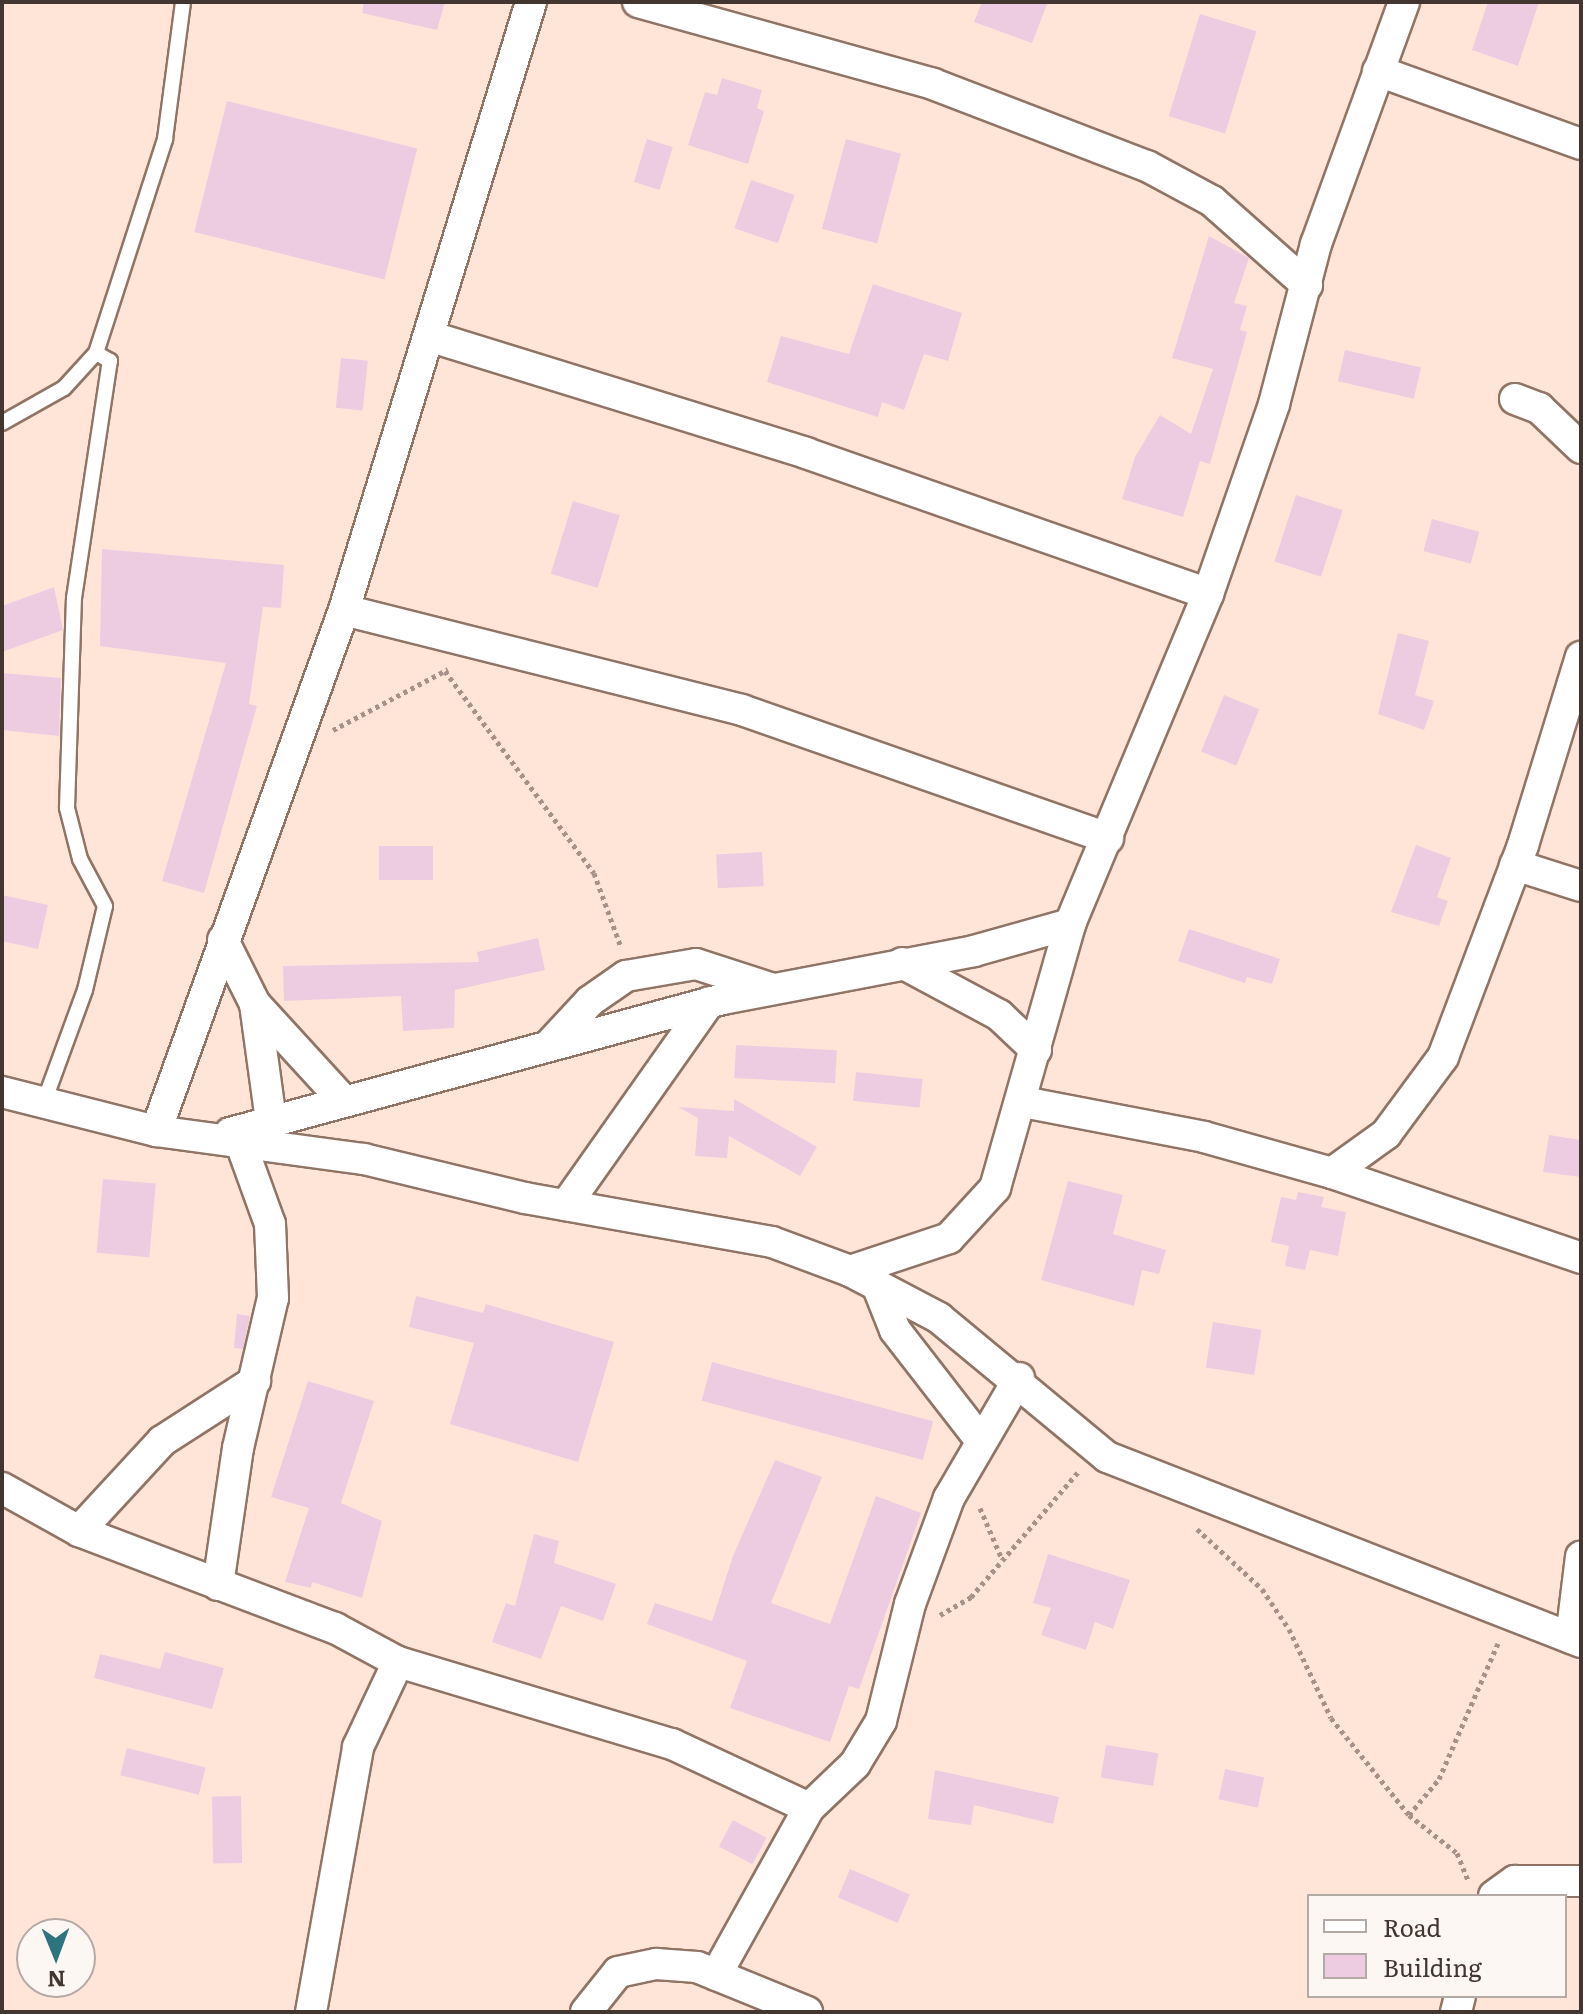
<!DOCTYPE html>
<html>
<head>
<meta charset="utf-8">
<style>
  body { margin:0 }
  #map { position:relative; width:1583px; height:2014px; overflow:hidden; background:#ffe5d8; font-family:Literata,serif }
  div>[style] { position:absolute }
  .building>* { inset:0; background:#edcce1; transform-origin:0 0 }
  .path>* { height:5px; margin-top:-2.5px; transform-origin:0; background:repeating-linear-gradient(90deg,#a69289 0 4px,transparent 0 8px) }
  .roads { filter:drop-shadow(2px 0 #907465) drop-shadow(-2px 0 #907465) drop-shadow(0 2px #907465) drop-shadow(0 -2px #907465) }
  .service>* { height:14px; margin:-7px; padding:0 7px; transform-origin:7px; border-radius:7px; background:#fff }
  .minor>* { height:30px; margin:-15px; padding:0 15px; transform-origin:15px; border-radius:15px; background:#fff }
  span { translate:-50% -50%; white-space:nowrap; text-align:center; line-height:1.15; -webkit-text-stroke:6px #fdf7f3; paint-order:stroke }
  .frame { position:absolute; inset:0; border:4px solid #433630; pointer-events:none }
  .legend { position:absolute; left:1307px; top:1894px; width:260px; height:104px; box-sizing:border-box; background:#fdf7f3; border:2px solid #b3aaa5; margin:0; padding:10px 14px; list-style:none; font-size:24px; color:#433630 }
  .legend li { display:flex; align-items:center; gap:16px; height:40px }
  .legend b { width:40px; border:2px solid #b3aaa5 }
  .north { position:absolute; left:16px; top:1918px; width:80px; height:80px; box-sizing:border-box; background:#fdf7f3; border:2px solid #b3aaa5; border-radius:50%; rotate:179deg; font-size:22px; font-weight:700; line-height:32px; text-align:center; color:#433630 }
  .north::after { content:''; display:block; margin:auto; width:28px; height:36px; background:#2c747f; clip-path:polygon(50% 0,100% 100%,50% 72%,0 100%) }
</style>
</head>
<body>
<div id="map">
  <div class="building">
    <i style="clip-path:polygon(364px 2px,445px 2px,437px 30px,362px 13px)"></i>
    <i style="clip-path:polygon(982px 2px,1048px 2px,1032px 43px,974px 22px)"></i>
    <i style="clip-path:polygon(1488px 2px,1539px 2px,1518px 66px,1472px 50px)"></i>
    <i style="left:1200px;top:14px;width:59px;height:107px;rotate:17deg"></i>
    <i style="clip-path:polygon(722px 78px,762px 90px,757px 108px,764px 111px,748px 164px,688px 145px,705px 92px,717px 95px)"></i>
    <i style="left:227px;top:101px;width:196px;height:135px;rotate:14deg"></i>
    <i style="left:647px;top:139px;width:27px;height:45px;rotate:17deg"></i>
    <i style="left:846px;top:139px;width:57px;height:93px;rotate:15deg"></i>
    <i style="left:751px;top:180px;width:46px;height:51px;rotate:19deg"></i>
    <i style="clip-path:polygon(1209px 236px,1249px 258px,1234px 303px,1247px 306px,1240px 330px,1247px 332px,1210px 464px,1200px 461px,1183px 517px,1122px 499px,1135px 457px,1160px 415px,1191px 434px,1213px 369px,1172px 358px)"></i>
    <i style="clip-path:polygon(873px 284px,962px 313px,948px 361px,924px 354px,904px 410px,882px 402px,878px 417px,767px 382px,781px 336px,849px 354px)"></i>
    <i style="left:1345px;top:350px;width:78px;height:32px;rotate:13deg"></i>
    <i style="left:341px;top:358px;width:27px;height:50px;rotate:6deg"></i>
    <i style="left:1296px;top:495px;width:49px;height:70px;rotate:18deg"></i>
    <i style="left:573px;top:501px;width:49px;height:76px;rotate:17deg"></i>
    <i style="left:1432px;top:519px;width:49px;height:33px;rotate:15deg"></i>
    <i style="clip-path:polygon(102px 549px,284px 565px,281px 608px,263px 607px,249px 704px,257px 706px,204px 893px,162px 881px,226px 663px,100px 646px)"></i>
    <i style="clip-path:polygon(54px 587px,63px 630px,2px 652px,2px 606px)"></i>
    <i style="clip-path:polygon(1398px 633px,1429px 641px,1415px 695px,1434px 701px,1424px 730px,1378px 714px)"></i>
    <i style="clip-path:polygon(2px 673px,61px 678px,59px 736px,2px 730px)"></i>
    <i style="left:1224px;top:695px;width:38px;height:61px;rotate:22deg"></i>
    <i style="clip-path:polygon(1416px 845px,1451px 858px,1437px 897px,1448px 901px,1439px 926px,1391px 912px)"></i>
    <i style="left:379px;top:846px;width:54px;height:34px"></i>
    <i style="left:762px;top:852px;width:34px;height:46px;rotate:87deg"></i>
    <i style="clip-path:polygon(2px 895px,48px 905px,38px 949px,2px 941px)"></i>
    <i style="clip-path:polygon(1189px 929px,1280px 959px,1272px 984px,1247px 977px,1245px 983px,1178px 961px)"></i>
    <i style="clip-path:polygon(538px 938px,545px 970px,455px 990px,454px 1028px,403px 1031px,401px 996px,284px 1001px,283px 966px,479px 962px,477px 952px)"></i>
    <i style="left:736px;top:1045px;width:101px;height:33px;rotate:3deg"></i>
    <i style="left:856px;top:1072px;width:67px;height:29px;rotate:6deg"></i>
    <i style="clip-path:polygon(734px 1099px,817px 1147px,800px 1176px,729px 1136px,727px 1158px,695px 1156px,698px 1118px,678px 1107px,734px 1111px)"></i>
    <i style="clip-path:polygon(1549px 1135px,1581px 1140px,1581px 1177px,1543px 1172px)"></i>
    <i style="left:103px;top:1179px;width:53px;height:74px;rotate:5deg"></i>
    <i style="clip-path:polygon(1068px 1181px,1123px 1195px,1113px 1234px,1166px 1250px,1159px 1274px,1142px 1270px,1134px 1306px,1041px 1280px)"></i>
    <i style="clip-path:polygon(1298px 1192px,1324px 1197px,1321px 1207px,1346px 1212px,1338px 1256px,1310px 1250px,1305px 1270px,1285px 1266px,1289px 1246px,1271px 1242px,1281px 1197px,1296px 1200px)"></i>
    <i style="clip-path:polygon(416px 1296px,483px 1313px,486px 1304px,614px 1342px,578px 1462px,450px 1424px,474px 1343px,409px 1327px)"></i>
    <i style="clip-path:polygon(237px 1314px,250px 1316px,243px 1349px,234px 1348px)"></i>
    <i style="left:1213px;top:1322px;width:49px;height:46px;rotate:9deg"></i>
    <i style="left:712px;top:1362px;width:229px;height:40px;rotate:15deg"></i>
    <i style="clip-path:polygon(308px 1381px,374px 1401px,341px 1503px,382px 1521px,362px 1598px,312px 1582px,311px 1588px,285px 1582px,309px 1508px,271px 1497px)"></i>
    <i style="clip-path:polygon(775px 1460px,822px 1477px,771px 1603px,830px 1624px,876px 1496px,921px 1513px,859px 1689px,849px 1686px,830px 1742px,730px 1708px,747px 1661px,647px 1624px,655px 1603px,712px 1621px,733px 1556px)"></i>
    <i style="clip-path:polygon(534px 1534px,559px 1541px,554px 1563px,616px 1584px,603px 1621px,561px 1606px,541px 1659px,492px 1642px,506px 1603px,515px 1606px)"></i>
    <i style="clip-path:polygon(1048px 1554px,1130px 1580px,1113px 1629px,1095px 1622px,1086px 1650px,1041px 1635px,1051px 1608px,1033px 1603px)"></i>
    <i style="clip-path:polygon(165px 1652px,224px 1668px,212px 1709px,94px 1678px,100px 1654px,160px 1669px)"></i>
    <i style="left:1106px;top:1745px;width:53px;height:33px;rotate:9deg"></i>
    <i style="left:127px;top:1748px;width:81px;height:28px;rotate:14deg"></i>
    <i style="left:1225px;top:1769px;width:40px;height:31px;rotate:12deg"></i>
    <i style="clip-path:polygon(935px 1770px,1059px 1797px,1053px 1824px,974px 1805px,971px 1825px,928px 1819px)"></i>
    <i style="left:241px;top:1796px;width:67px;height:29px;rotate:89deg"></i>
    <i style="left:733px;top:1820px;width:38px;height:30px;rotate:28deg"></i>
    <i style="left:850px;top:1869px;width:65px;height:31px;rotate:23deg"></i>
  </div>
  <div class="path">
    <i style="left:445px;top:671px;width:251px;rotate:53.6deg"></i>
    <i style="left:594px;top:873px;width:79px;rotate:70deg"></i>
    <i style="left:333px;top:730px;width:130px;rotate:-27.9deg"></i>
    <i style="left:980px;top:1508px;width:56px;rotate:66.7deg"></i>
    <i style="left:1197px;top:1529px;width:88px;rotate:42.7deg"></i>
    <i style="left:1262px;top:1589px;width:48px;rotate:56deg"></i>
    <i style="left:1289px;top:1629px;width:98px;rotate:64.7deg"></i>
    <i style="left:1331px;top:1718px;width:124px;rotate:51.2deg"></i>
    <i style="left:1409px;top:1815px;width:61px;rotate:38.4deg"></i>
    <i style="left:1457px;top:1853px;width:29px;rotate:68deg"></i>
    <i style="left:940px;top:1615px;width:36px;rotate:-30deg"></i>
    <i style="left:971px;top:1597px;width:166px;rotate:-49.4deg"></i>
    <i style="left:1409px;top:1815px;width:47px;rotate:-50.2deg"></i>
    <i style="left:1439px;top:1779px;width:148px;rotate:-66.5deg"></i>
  </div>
  <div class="roads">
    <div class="service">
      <i style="left:2px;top:423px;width:71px;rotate:-29.4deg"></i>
      <i style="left:64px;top:388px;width:47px;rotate:-47.6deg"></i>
      <i style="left:44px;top:1102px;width:119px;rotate:-69.9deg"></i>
      <i style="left:85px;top:990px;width:86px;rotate:-76.6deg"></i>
      <i style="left:105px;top:906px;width:53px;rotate:-118deg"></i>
      <i style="left:80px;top:859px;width:53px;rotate:-104.3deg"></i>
      <i style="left:67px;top:808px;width:210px;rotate:-88.1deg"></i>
      <i style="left:74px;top:598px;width:240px;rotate:-81.4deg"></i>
      <i style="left:110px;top:361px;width:16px;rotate:-150deg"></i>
      <i style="left:96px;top:353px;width:225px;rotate:-72.1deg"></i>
      <i style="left:165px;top:139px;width:138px;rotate:-82.5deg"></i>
    </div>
    <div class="minor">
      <i style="left:638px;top:2px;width:306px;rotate:15.5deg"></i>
      <i style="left:933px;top:84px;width:229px;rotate:21deg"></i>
      <i style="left:1147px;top:166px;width:74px;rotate:28.3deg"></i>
      <i style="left:1212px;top:201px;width:127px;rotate:41.5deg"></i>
      <i style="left:1378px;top:71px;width:216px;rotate:19.8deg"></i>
      <i style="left:432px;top:337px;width:392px;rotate:17.2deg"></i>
      <i style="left:806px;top:453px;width:426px;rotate:19.3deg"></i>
      <i style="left:1515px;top:399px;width:26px;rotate:21deg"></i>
      <i style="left:1539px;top:408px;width:58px;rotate:43.6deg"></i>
      <i style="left:344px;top:610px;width:410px;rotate:14.1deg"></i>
      <i style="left:742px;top:710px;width:388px;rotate:19.3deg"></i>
      <i style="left:1515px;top:865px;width:69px;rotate:17.7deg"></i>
      <i style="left:223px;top:940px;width:72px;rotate:63.4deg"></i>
      <i style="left:255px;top:1004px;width:130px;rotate:47.5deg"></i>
      <i style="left:902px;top:963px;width:110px;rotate:28.2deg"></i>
      <i style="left:999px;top:1015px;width:51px;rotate:43.4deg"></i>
      <i style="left:255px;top:1004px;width:118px;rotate:82.2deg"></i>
      <i style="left:551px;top:1043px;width:57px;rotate:-47.1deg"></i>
      <i style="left:590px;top:1001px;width:44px;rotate:-34.8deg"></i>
      <i style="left:626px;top:976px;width:71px;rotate:-9.7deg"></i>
      <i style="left:696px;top:964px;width:78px;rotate:18deg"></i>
      <i style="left:2px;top:1092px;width:159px;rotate:14.2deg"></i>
      <i style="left:156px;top:1131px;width:210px;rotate:7.7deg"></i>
      <i style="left:364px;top:1159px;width:166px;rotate:13.6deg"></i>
      <i style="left:525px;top:1198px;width:251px;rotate:10.1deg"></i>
      <i style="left:772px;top:1242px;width:83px;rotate:20.4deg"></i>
      <i style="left:850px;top:1271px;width:101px;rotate:27.8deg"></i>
      <i style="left:939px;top:1318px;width:218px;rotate:39.6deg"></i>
      <i style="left:1107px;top:1457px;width:509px;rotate:21.32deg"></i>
      <i style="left:1023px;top:1102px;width:184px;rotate:10.9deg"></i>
      <i style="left:1204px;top:1137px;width:133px;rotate:15.7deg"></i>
      <i style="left:1332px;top:1173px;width:263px;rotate:18.8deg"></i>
      <i style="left:156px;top:1131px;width:554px;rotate:-70.16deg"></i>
      <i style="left:344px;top:610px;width:636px;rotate:-72.9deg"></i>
      <i style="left:230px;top:1133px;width:511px;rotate:-15.21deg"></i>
      <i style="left:723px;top:999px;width:256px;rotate:-10.8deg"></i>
      <i style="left:974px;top:951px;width:100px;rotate:-15.7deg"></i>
      <i style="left:1332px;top:1173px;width:67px;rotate:-35.8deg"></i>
      <i style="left:1386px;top:1134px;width:96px;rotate:-53.5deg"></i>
      <i style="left:1443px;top:1057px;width:227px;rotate:-69.3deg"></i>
      <i style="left:1523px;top:845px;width:197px;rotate:-72.9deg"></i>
      <i style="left:566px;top:1205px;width:248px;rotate:-54.8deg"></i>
      <i style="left:850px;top:1271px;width:104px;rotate:-18.4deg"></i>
      <i style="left:949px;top:1238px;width:68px;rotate:-47.4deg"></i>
      <i style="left:995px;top:1188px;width:274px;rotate:-74.1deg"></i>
      <i style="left:1070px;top:924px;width:358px;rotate:-67.3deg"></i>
      <i style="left:1208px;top:594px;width:201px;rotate:-70.8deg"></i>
      <i style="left:1274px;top:404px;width:165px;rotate:-75.3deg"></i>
      <i style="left:1316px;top:244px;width:258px;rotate:-70deg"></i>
      <i style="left:879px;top:1290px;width:43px;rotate:68.2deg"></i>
      <i style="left:895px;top:1330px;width:140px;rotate:52.2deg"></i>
      <i style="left:2px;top:1488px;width:88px;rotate:29.2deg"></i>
      <i style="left:79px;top:1531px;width:274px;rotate:20.8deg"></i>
      <i style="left:335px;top:1628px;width:72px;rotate:28.4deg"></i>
      <i style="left:398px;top:1662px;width:286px;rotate:16.7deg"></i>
      <i style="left:672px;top:1744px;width:151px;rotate:25deg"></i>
      <i style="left:79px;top:1531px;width:122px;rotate:-47.3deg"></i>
      <i style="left:162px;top:1441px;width:111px;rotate:-32.8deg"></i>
      <i style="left:218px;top:1585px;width:138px;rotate:-81.7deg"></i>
      <i style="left:238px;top:1448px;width:154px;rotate:-76.9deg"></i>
      <i style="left:273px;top:1298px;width:74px;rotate:-92.3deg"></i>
      <i style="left:270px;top:1224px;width:88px;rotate:-109.9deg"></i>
      <i style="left:1571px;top:1638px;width:82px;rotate:-83deg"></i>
      <i style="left:1494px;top:1896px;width:26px;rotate:-36deg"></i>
      <i style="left:1515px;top:1881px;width:66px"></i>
      <i style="left:716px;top:1975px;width:191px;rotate:-60.9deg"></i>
      <i style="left:809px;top:1808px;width:64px;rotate:-43.7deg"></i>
      <i style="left:855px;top:1764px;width:50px;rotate:-58.8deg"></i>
      <i style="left:881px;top:1721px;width:121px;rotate:-76.1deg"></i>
      <i style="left:910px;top:1604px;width:113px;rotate:-69.8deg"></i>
      <i style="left:949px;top:1498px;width:139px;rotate:-59.7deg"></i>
      <i style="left:311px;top:2012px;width:269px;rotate:-79.9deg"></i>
      <i style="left:358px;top:1747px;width:94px;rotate:-64.8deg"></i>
      <i style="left:586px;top:2012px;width:51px;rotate:-51.3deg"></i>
      <i style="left:618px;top:1972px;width:39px;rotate:-12deg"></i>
      <i style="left:656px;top:1964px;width:41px;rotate:4.2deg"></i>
      <i style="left:697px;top:1967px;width:119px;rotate:22.2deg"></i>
      <i style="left:1456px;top:2012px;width:16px;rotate:-76deg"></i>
    </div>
  </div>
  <div class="frame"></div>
  <ul class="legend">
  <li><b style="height:10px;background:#fff"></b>Road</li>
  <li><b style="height:22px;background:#edcce1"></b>Building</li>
  </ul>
  <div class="north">N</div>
</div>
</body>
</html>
